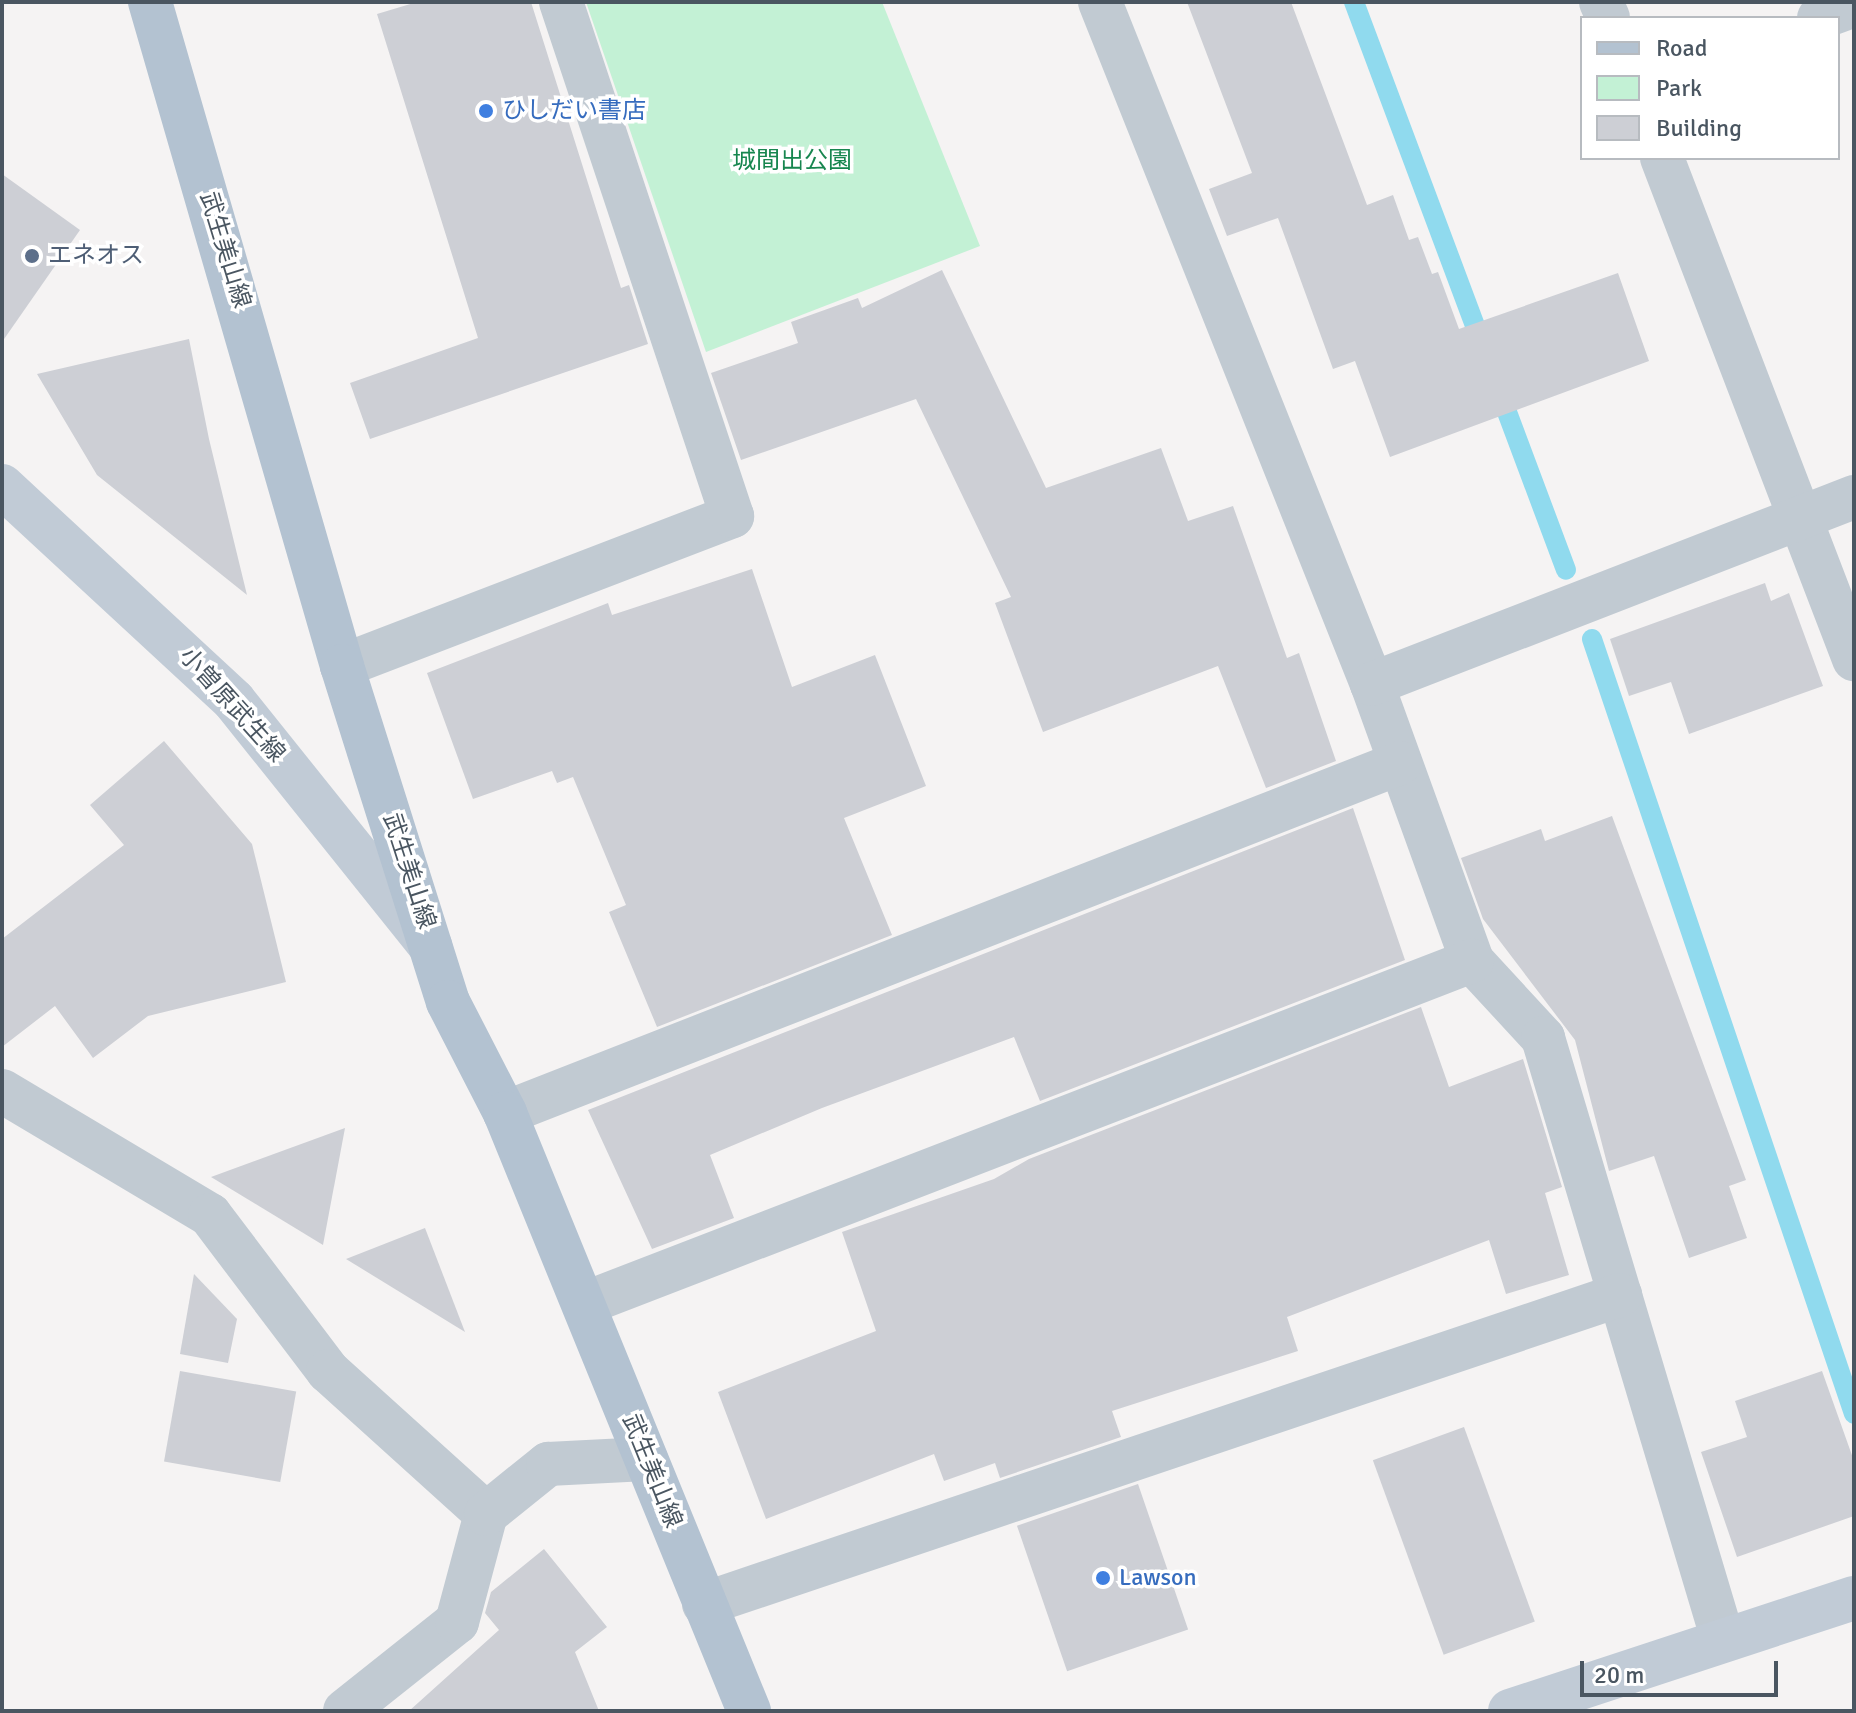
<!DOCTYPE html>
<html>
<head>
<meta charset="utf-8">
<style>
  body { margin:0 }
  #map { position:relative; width:1856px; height:1713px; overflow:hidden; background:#f5f3f3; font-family:Signika,"Noto Sans JP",sans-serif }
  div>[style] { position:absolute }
  .green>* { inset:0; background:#c3f1d5 }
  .stream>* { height:20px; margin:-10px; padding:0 10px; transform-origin:10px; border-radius:10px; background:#90daee }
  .building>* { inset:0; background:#cdcfd5; transform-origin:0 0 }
  .street>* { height:44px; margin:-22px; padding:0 22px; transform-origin:22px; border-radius:22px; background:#c1cad2 }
  .secondary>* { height:44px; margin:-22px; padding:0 22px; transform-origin:22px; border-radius:22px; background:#c1cbd6 }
  .primary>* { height:44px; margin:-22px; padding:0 22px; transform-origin:22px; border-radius:22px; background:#b3c2d1 }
  .dots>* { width:22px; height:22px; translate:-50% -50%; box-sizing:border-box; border:4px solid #fff; border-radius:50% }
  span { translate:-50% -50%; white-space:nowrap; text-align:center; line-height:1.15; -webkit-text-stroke:7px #fff; paint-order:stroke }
  .shop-label { font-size:24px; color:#366cbe }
  .left { translate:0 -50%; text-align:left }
  .park-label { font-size:24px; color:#17864f }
  .street-label { font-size:24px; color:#4a5661 }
  .service-label { font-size:24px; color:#4e5e75 }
  .frame { position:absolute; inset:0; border:4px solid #4a5661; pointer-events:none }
  .legend { position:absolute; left:1580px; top:16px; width:260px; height:144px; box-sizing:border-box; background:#fff; border:2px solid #b7bbc0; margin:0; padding:10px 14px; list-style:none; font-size:24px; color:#4a5661 }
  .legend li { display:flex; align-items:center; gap:16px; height:40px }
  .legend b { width:40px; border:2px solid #b7bbc0 }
  .scale { position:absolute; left:1580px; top:1661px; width:198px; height:36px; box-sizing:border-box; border:4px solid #4a5661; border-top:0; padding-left:10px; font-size:24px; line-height:28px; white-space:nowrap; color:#4a5661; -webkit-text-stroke:6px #fff; paint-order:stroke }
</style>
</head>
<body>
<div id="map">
  <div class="green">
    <i style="clip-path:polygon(586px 2px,882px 2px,980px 246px,706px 352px)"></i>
  </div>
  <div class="stream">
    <i style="left:1354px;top:2px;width:368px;rotate:69.5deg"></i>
    <i style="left:1498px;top:388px;width:194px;rotate:69.5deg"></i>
    <i style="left:1592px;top:639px;width:818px;rotate:71.32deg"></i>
  </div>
  <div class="building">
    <i style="clip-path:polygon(417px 2px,531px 2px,621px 288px,629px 285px,648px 344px,370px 439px,350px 383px,478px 338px,377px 14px)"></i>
    <i style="clip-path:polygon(1187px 2px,1291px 2px,1367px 205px,1393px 195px,1409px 240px,1418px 237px,1432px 274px,1438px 272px,1459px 329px,1618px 273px,1649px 361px,1390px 457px,1355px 361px,1333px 369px,1278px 218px,1227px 236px,1209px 189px,1252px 173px)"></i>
    <i style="clip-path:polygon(2px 174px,80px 230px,2px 342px)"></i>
    <i style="clip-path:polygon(942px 270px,1046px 488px,1161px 448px,1188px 521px,1233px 506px,1287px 658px,1299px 653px,1336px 761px,1266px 788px,1218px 666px,1043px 732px,995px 603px,1011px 597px,916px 399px,741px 460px,711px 373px,798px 343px,791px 322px,858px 298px,862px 308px)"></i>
    <i style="clip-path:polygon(189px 339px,209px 439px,247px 595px,97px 475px,37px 374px)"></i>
    <i style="clip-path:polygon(752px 569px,792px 687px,875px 655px,926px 786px,844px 818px,892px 935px,657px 1027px,609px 912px,626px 905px,573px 777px,557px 783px,552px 771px,473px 799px,427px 673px,608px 603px,612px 615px)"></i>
    <i style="clip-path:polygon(1765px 583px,1771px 601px,1789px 593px,1823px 686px,1689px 734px,1671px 682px,1629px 696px,1610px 639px)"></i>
    <i style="clip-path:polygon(164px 741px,252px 844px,286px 982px,148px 1016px,93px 1058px,55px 1006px,2px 1047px,2px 939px,124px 845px,90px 805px)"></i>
    <i style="clip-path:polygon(1353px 808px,1405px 960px,1040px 1101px,1014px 1037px,822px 1108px,710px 1155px,734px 1218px,652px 1249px,588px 1110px)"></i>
    <i style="clip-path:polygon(1612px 816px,1746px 1180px,1729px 1186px,1747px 1238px,1689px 1258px,1654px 1156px,1609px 1171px,1575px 1040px,1483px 919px,1461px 858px,1541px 829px,1545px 841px)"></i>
    <i style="clip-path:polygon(1421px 1007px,1449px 1087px,1523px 1059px,1562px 1187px,1545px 1193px,1569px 1275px,1506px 1294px,1489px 1240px,1287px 1317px,1298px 1351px,1112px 1411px,1121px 1437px,1000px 1478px,995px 1463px,944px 1481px,934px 1454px,766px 1519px,718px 1392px,876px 1331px,842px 1232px,994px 1179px,1029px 1159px)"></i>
    <i style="clip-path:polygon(345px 1128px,323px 1245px,211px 1177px)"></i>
    <i style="clip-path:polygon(425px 1228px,465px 1332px,346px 1259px)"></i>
    <i style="clip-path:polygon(194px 1274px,237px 1319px,228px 1363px,180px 1354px)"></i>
    <i style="left:180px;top:1371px;width:118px;height:92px;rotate:10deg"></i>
    <i style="clip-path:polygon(1822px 1371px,1854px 1461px,1854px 1516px,1737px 1557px,1701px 1452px,1747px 1437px,1735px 1401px)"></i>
    <i style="left:1464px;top:1427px;width:207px;height:97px;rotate:70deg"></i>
    <i style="left:1138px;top:1484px;width:154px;height:128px;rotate:71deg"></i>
    <i style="clip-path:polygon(544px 1549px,607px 1627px,575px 1652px,599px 1711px,409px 1711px,499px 1630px,485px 1613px,491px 1592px)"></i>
  </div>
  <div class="street">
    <i style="left:1100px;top:2px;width:734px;rotate:68.26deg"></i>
    <i style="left:1372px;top:684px;width:294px;rotate:70.1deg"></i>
    <i style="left:1472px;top:961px;width:105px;rotate:47.3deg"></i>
    <i style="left:1543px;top:1038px;width:628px;rotate:73.35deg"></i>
    <i style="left:1601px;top:2px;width:17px;rotate:66deg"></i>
    <i style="left:1819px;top:18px;width:37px;rotate:-20deg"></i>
    <i style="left:1662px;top:158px;width:537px;rotate:69.03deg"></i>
    <i style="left:342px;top:666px;width:418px;rotate:-21deg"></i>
    <i style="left:732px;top:516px;width:542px;rotate:-108.4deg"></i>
    <i style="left:1372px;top:684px;width:517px;rotate:-21.2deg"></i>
    <i style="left:2px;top:1091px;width:242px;rotate:30.8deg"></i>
    <i style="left:210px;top:1215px;width:196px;rotate:52.9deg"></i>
    <i style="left:328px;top:1371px;width:213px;rotate:42.1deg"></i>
    <i style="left:505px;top:1113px;width:961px;rotate:-21.36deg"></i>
    <i style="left:586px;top:1303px;width:950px;rotate:-21.11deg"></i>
    <i style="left:704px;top:1604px;width:967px;rotate:-18.64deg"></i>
    <i style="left:345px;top:1711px;width:143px;rotate:-38.5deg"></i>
    <i style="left:457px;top:1622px;width:112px;rotate:-75deg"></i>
    <i style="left:486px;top:1514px;width:80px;rotate:-38.9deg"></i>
    <i style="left:548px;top:1464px;width:98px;rotate:-2.9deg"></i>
  </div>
  <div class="secondary">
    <i style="left:2px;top:486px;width:316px;rotate:42.8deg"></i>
    <i style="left:234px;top:701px;width:314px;rotate:51.3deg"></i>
    <i style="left:1510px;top:1711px;width:362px;rotate:-18.2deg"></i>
  </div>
  <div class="primary">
    <i style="left:150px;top:2px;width:691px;rotate:73.87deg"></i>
    <i style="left:342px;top:666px;width:352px;rotate:72.5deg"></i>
    <i style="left:448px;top:1002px;width:125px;rotate:62.8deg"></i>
    <i style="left:505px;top:1113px;width:646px;rotate:67.8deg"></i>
  </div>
  <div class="dots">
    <i style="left:486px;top:111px;background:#3f7fe0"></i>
    <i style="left:32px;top:256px;background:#5c6f8a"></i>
    <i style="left:1103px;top:1578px;background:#3f7fe0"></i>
  </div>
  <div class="shop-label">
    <span class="left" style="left:502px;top:111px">ひしだい書店</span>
    <span class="left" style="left:1119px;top:1578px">Lawson</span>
  </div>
  <div class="park-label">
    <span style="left:792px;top:161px">城間出公園</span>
  </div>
  <div class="street-label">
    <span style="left:225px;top:250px;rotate:73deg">武生美山線</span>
    <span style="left:232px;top:705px;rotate:48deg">小曽原武生線</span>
    <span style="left:409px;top:871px;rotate:72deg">武生美山線</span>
    <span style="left:652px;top:1471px;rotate:68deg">武生美山線</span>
  </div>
  <div class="service-label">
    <span class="left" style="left:48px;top:256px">エネオス</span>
  </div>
  <div class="frame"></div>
  <ul class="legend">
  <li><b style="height:10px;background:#b3c2d1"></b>Road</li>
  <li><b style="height:22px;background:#c3f1d5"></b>Park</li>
  <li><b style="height:22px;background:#cdcfd5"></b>Building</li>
  </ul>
  <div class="scale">20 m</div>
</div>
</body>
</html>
